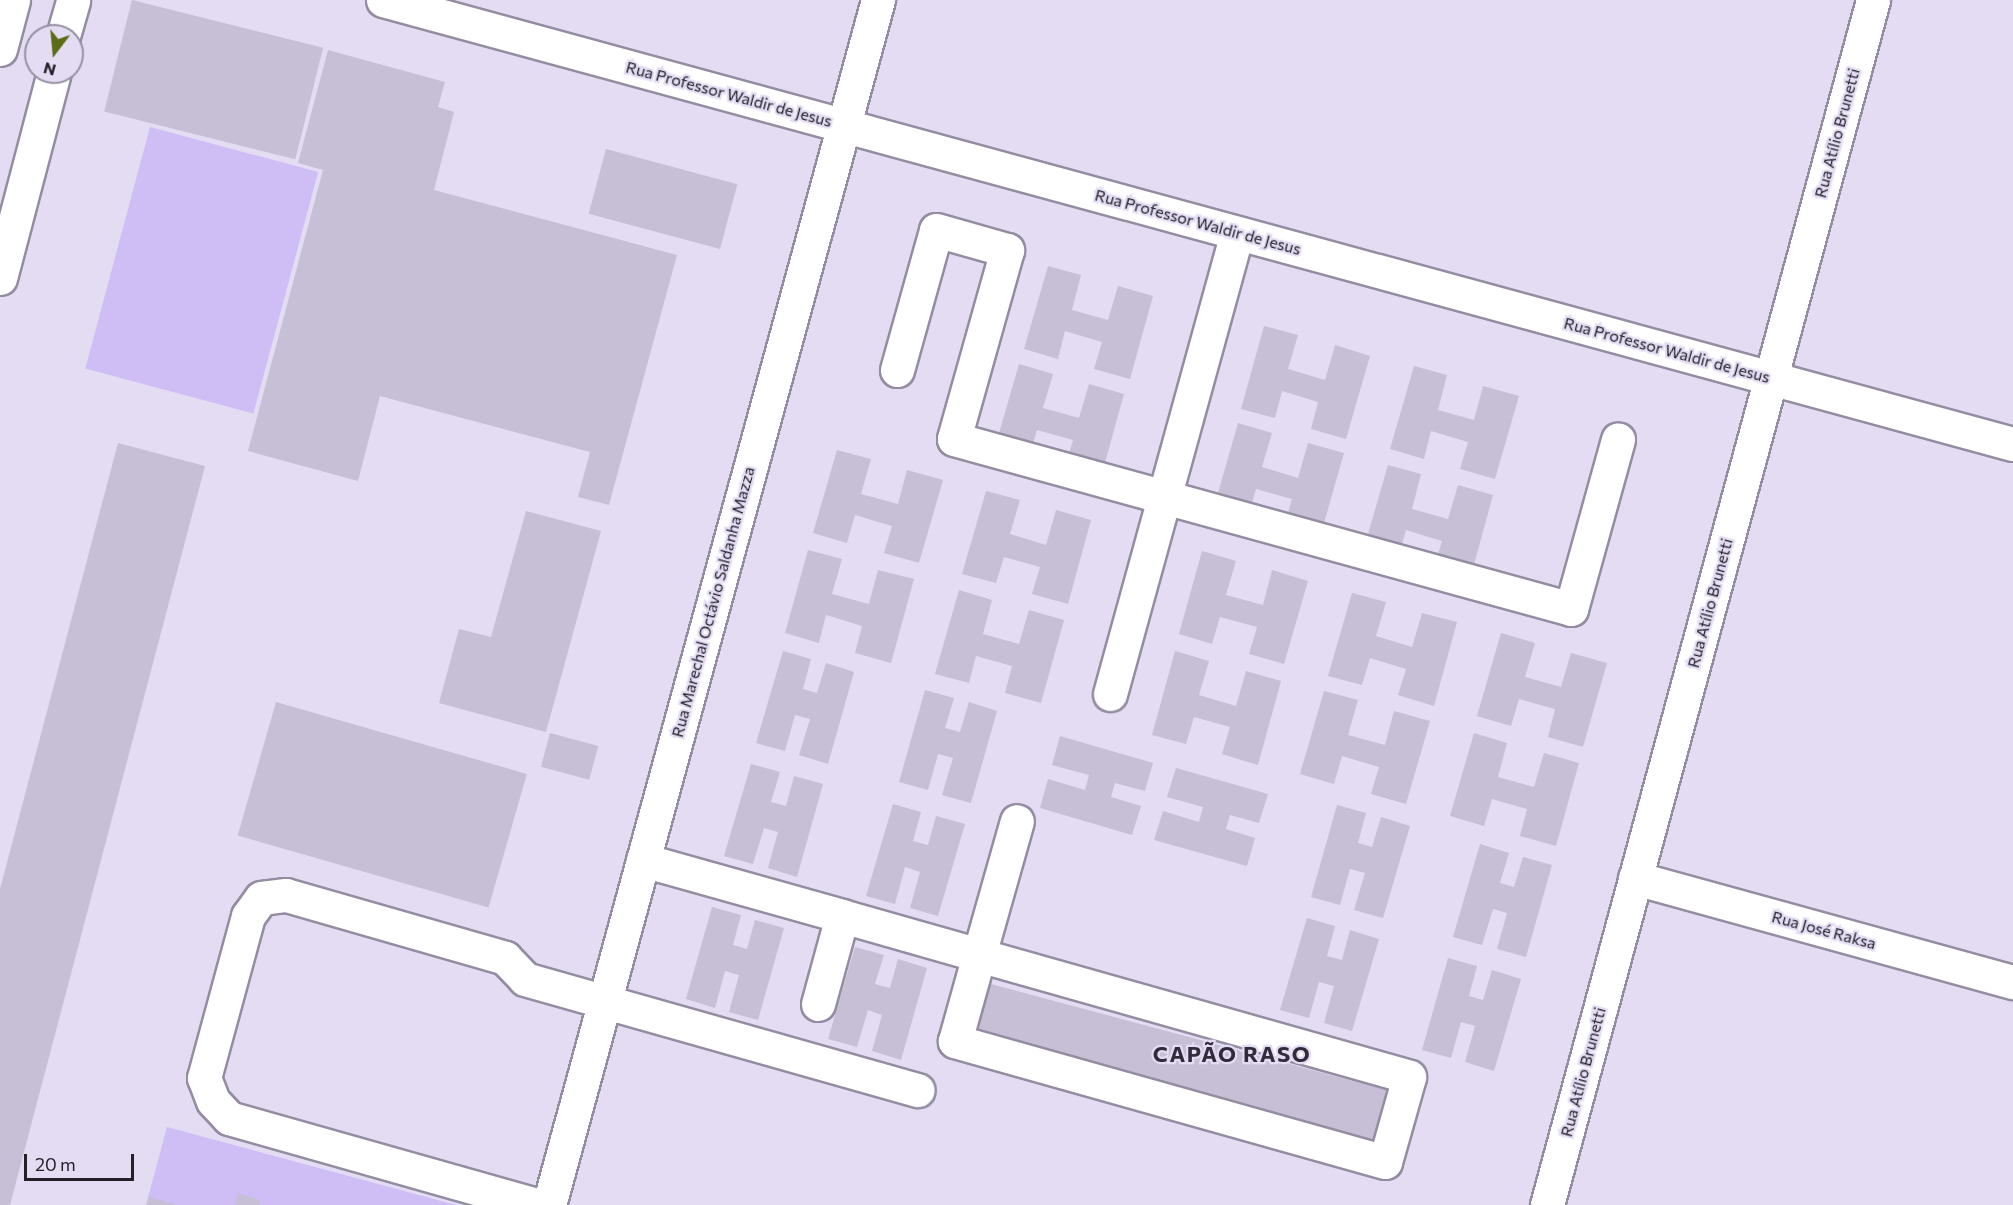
<!DOCTYPE html>
<html>
<head>
<meta charset="utf-8">
<style>
  body { margin:0 }
  #map { position:relative; width:2013px; height:1205px; overflow:hidden; background:#e3dcf3; font-family:Commissioner,sans-serif }
  div>[style] { position:absolute }
  .green>* { inset:0; background:#cfbdf6; transform-origin:0 0 }
  .building>* { inset:0; background:#c6bfd5; transform-origin:0 0 }
  .roads { filter:drop-shadow(2px 0 #948da2) drop-shadow(-2px 0 #948da2) drop-shadow(0 2px #948da2) drop-shadow(0 -2px #948da2) }
  .minor>* { height:33px; margin:-16.5px; padding:0 16.5px; transform-origin:16.5px; border-radius:16.5px; background:#fff }
  .major>* { height:33px; margin:-16.5px; padding:0 16.5px; transform-origin:16.5px; border-radius:16.5px; background:#fff }
  span { translate:-50% -50%; white-space:nowrap; text-align:center; line-height:1.15; -webkit-text-stroke:4.5px #e3dcf3; paint-order:stroke }
  .street-label { font-size:16px; color:#232029 }
  .district-label { font-size:22px; color:#312b3c; font-weight:700; letter-spacing:1.5px }
  .north { position:absolute; left:24px; top:24px; width:60px; height:60px; box-sizing:border-box; background:#e3dcf3; border:2px solid #9691a2; border-radius:50%; rotate:196deg; font-size:16px; font-weight:700; line-height:24px; text-align:center; color:#232029 }
  .north::after { content:''; display:block; margin:auto; width:21px; height:27px; background:#5c6b15; clip-path:polygon(50% 0,100% 100%,50% 72%,0 100%) }
  .scale { position:absolute; left:24px; top:1154px; width:110px; height:27px; box-sizing:border-box; border:3px solid #232029; border-top:0; padding-left:8px; font-size:18px; line-height:21px; white-space:nowrap; color:#232029; -webkit-text-stroke:4px #e3dcf3; paint-order:stroke }
</style>
</head>
<body>
<div id="map">
  <div class="green">
    <i style="left:150px;top:127px;width:174px;height:250px;rotate:15deg"></i>
    <i style="clip-path:polygon(167px 1127px,456px 1205px,146px 1205px)"></i>
  </div>
  <div class="building">
    <i style="left:132px;top:0;width:197px;height:115px;rotate:14deg"></i>
    <i style="clip-path:polygon(328px 50px,445px 82px,438px 107px,454px 112px,434px 190px,677px 255px,609px 505px,578px 497px,590px 452px,380px 396px,358px 481px,248px 451px,323px 170px,298px 163px)"></i>
    <i style="left:606px;top:149px;width:136px;height:67px;rotate:15deg"></i>
    <i style="clip-path:polygon(1048px 266px,1081px 275px,1072px 310px,1108px 320px,1118px 286px,1153px 296px,1130px 379px,1094px 369px,1102px 342px,1065px 331px,1058px 359px,1024px 349px)"></i>
    <i style="clip-path:polygon(1264px 326px,1298px 335px,1288px 369px,1325px 380px,1335px 345px,1370px 356px,1346px 439px,1311px 429px,1318px 402px,1282px 391px,1275px 418px,1241px 409px)"></i>
    <i style="clip-path:polygon(1019px 364px,1053px 374px,1043px 408px,1079px 418px,1089px 384px,1124px 394px,1101px 477px,1065px 467px,1073px 440px,1037px 430px,1029px 457px,995px 447px)"></i>
    <i style="clip-path:polygon(1414px 366px,1447px 375px,1438px 410px,1474px 420px,1483px 386px,1519px 396px,1495px 479px,1460px 469px,1468px 442px,1431px 431px,1424px 459px,1390px 449px)"></i>
    <i style="clip-path:polygon(1238px 423px,1272px 433px,1262px 467px,1298px 478px,1308px 443px,1344px 453px,1320px 537px,1284px 527px,1292px 499px,1256px 489px,1248px 516px,1214px 507px)"></i>
    <i style="clip-path:polygon(118px 443px,205px 466px,10px 1205px,0 1205px,0 889px)"></i>
    <i style="clip-path:polygon(837px 450px,871px 459px,861px 494px,898px 504px,907px 470px,943px 480px,919px 563px,884px 553px,892px 526px,855px 515px,847px 543px,813px 533px)"></i>
    <i style="clip-path:polygon(1388px 465px,1421px 474px,1412px 509px,1448px 519px,1458px 485px,1493px 495px,1470px 579px,1434px 568px,1442px 541px,1406px 530px,1398px 558px,1364px 548px)"></i>
    <i style="clip-path:polygon(986px 491px,1020px 500px,1010px 534px,1046px 545px,1056px 510px,1091px 520px,1068px 604px,1032px 594px,1040px 567px,1004px 557px,996px 583px,962px 574px)"></i>
    <i style="clip-path:polygon(526px 511px,601px 531px,546px 732px,439px 703px,459px 629px,491px 637px)"></i>
    <i style="clip-path:polygon(808px 550px,842px 559px,832px 594px,869px 604px,878px 570px,914px 579px,891px 663px,855px 653px,862px 626px,826px 615px,819px 643px,785px 633px)"></i>
    <i style="clip-path:polygon(1202px 551px,1236px 561px,1226px 595px,1263px 605px,1272px 570px,1308px 581px,1284px 664px,1249px 654px,1257px 627px,1220px 617px,1212px 644px,1179px 634px)"></i>
    <i style="clip-path:polygon(959px 590px,992px 600px,983px 634px,1019px 644px,1029px 610px,1064px 620px,1041px 703px,1005px 693px,1012px 666px,976px 656px,969px 683px,935px 674px)"></i>
    <i style="clip-path:polygon(1352px 593px,1386px 602px,1376px 636px,1412px 647px,1422px 613px,1457px 622px,1434px 706px,1398px 695px,1406px 669px,1370px 658px,1362px 685px,1328px 676px)"></i>
    <i style="clip-path:polygon(1501px 633px,1535px 643px,1525px 677px,1561px 687px,1571px 653px,1607px 663px,1583px 747px,1548px 737px,1555px 709px,1519px 699px,1511px 726px,1477px 716px)"></i>
    <i style="clip-path:polygon(783px 651px,811px 659px,803px 689px,817px 693px,826px 663px,854px 672px,828px 764px,799px 755px,810px 719px,795px 715px,785px 751px,756px 743px)"></i>
    <i style="clip-path:polygon(1175px 651px,1209px 661px,1199px 695px,1236px 706px,1246px 671px,1281px 681px,1258px 765px,1222px 754px,1230px 727px,1194px 717px,1186px 744px,1152px 735px)"></i>
    <i style="clip-path:polygon(925px 690px,954px 698px,945px 728px,960px 732px,969px 702px,997px 711px,971px 803px,942px 795px,953px 758px,938px 754px,928px 790px,899px 782px)"></i>
    <i style="clip-path:polygon(1324px 691px,1358px 700px,1348px 735px,1385px 745px,1394px 711px,1430px 721px,1406px 804px,1371px 794px,1379px 767px,1342px 756px,1334px 784px,1300px 774px)"></i>
    <i style="left:276px;top:702px;width:261px;height:139px;rotate:16deg"></i>
    <i style="left:550px;top:733px;width:50px;height:35px;rotate:15deg"></i>
    <i style="clip-path:polygon(1474px 733px,1507px 743px,1498px 777px,1534px 787px,1544px 753px,1579px 763px,1556px 846px,1520px 836px,1527px 809px,1492px 799px,1484px 826px,1450px 816px)"></i>
    <i style="clip-path:polygon(1060px 736px,1153px 763px,1145px 791px,1115px 783px,1111px 797px,1141px 806px,1132px 835px,1040px 808px,1048px 779px,1085px 790px,1089px 775px,1052px 765px)"></i>
    <i style="clip-path:polygon(751px 764px,780px 772px,771px 802px,786px 806px,794px 776px,823px 784px,797px 877px,768px 868px,778px 832px,764px 828px,753px 864px,724px 856px)"></i>
    <i style="clip-path:polygon(1176px 768px,1268px 794px,1259px 823px,1230px 815px,1226px 829px,1255px 838px,1247px 866px,1154px 840px,1163px 811px,1199px 822px,1203px 807px,1167px 797px)"></i>
    <i style="clip-path:polygon(893px 804px,921px 812px,913px 841px,928px 845px,936px 816px,965px 824px,938px 916px,910px 908px,920px 872px,905px 867px,895px 904px,866px 896px)"></i>
    <i style="clip-path:polygon(1337px 805px,1366px 813px,1358px 843px,1372px 847px,1381px 817px,1410px 826px,1383px 918px,1354px 910px,1365px 873px,1350px 869px,1340px 905px,1311px 897px)"></i>
    <i style="clip-path:polygon(1480px 844px,1509px 853px,1500px 883px,1514px 887px,1523px 857px,1552px 865px,1526px 957px,1497px 949px,1507px 913px,1493px 909px,1482px 945px,1453px 937px)"></i>
    <i style="clip-path:polygon(712px 907px,741px 915px,733px 945px,747px 949px,755px 920px,784px 928px,758px 1020px,729px 1012px,739px 975px,725px 971px,715px 1008px,686px 999px)"></i>
    <i style="clip-path:polygon(1307px 918px,1335px 926px,1327px 956px,1342px 960px,1350px 930px,1379px 939px,1352px 1031px,1324px 1023px,1334px 986px,1319px 982px,1309px 1018px,1280px 1010px)"></i>
    <i style="clip-path:polygon(855px 947px,884px 955px,875px 984px,890px 988px,898px 959px,927px 968px,901px 1060px,872px 1051px,882px 1015px,868px 1010px,857px 1047px,828px 1039px)"></i>
    <i style="clip-path:polygon(1448px 958px,1477px 966px,1469px 996px,1483px 1000px,1492px 970px,1521px 979px,1494px 1071px,1465px 1062px,1475px 1026px,1461px 1022px,1451px 1058px,1422px 1050px)"></i>
    <i style="left:976px;top:980px;width:427px;height:52px;rotate:15deg"></i>
    <i style="clip-path:polygon(238px 1193px,260px 1200px,259px 1205px,235px 1205px)"></i>
    <i style="clip-path:polygon(149px 1197px,175px 1204px,175px 1205px,147px 1205px)"></i>
  </div>
  <div class="roads">
    <div class="minor">
      <i style="left:383px;top:0;width:1689px;rotate:15.24deg"></i>
      <i style="left:63px;top:36px;width:37px;rotate:-74deg"></i>
      <i style="left:0;top:49px;width:51px;rotate:-75.1deg"></i>
      <i style="left:0;top:278px;width:213px;rotate:-75.3deg"></i>
      <i style="left:897px;top:370px;width:145px;rotate:-74.4deg"></i>
      <i style="left:936px;top:230px;width:74px;rotate:15.7deg"></i>
      <i style="left:1007px;top:250px;width:196px;rotate:105.7deg"></i>
      <i style="left:954px;top:439px;width:640px;rotate:15.4deg"></i>
      <i style="left:1571px;top:609px;width:176px;rotate:-74.5deg"></i>
      <i style="left:1110px;top:694px;width:478px;rotate:-74.6deg"></i>
      <i style="left:643px;top:860px;width:207px;rotate:15.7deg"></i>
      <i style="left:842px;top:916px;width:142px;rotate:15.9deg"></i>
      <i style="left:979px;top:955px;width:447px;rotate:15.8deg"></i>
      <i style="left:1409px;top:1077px;width:88px;rotate:105.8deg"></i>
      <i style="left:1385px;top:1162px;width:447px;rotate:-164.3deg"></i>
      <i style="left:955px;top:1041px;width:89px;rotate:-74.4deg"></i>
      <i style="left:979px;top:955px;width:139px;rotate:-74.2deg"></i>
      <i style="left:1635px;top:878px;width:392px;rotate:15.4deg"></i>
      <i style="left:818px;top:1004px;width:91px;rotate:-74.7deg"></i>
      <i style="left:536px;top:1205px;width:319px;rotate:-164.2deg"></i>
      <i style="left:229px;top:1118px;width:23px;rotate:-133deg"></i>
      <i style="left:213px;top:1101px;width:25px;rotate:-111deg"></i>
      <i style="left:204px;top:1078px;width:168px;rotate:-74.8deg"></i>
      <i style="left:248px;top:916px;width:22px;rotate:-54deg"></i>
      <i style="left:261px;top:898px;width:25px;rotate:-7deg"></i>
      <i style="left:286px;top:895px;width:228px;rotate:16deg"></i>
      <i style="left:505px;top:958px;width:29px;rotate:46deg"></i>
      <i style="left:525px;top:979px;width:408px;rotate:15.8deg"></i>
      <i style="left:1547px;top:1205px;width:1248px;rotate:-74.86deg"></i>
    </div>
    <div class="major">
      <i style="left:549px;top:1205px;width:1249px;rotate:-74.73deg"></i>
    </div>
  </div>
  <div class="street-label">
    <span style="left:729px;top:94px;rotate:15deg">Rua Professor Waldir de Jesus</span>
    <span style="left:1837px;top:133px;rotate:-75deg">Rua Atílio Brunetti</span>
    <span style="left:1198px;top:222px;rotate:15deg">Rua Professor Waldir de Jesus</span>
    <span style="left:1667px;top:350px;rotate:15deg">Rua Professor Waldir de Jesus</span>
    <span style="left:713px;top:602px;rotate:-75deg">Rua Marechal Octávio Saldanha Mazza</span>
    <span style="left:1710px;top:603px;rotate:-75deg">Rua Atílio Brunetti</span>
    <span style="left:1824px;top:930px;rotate:15deg">Rua José Raksa</span>
    <span style="left:1583px;top:1072px;rotate:-75deg">Rua Atílio Brunetti</span>
  </div>
  <div class="district-label">
    <span style="left:1232px;top:1054px">CAPÃO RASO</span>
  </div>
  <div class="north">N</div>
  <div class="scale">20 m</div>
</div>
</body>
</html>
